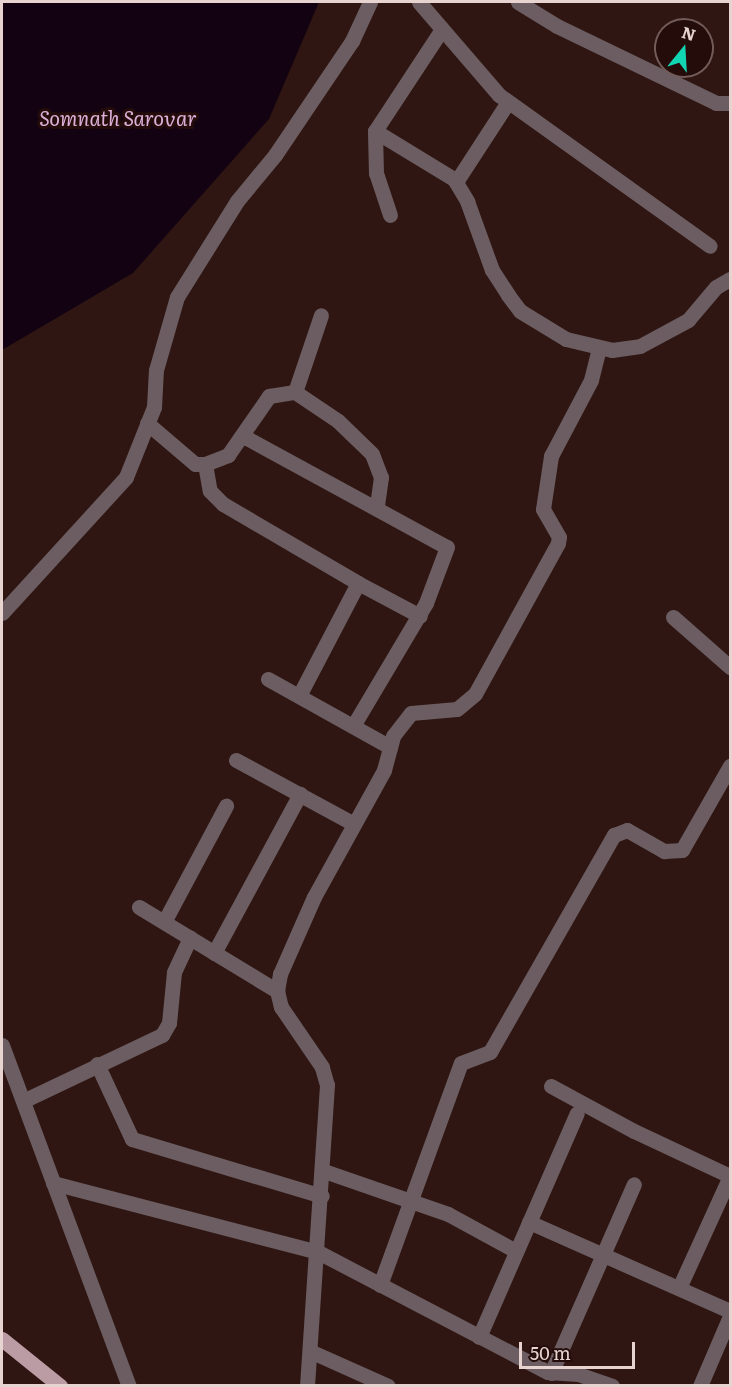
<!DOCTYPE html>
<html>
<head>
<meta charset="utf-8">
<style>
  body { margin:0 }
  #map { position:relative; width:732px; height:1387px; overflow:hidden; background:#2f1612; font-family:Literata,serif }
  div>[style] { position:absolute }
  .water>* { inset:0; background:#130312 }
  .minor>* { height:15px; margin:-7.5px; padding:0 7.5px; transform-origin:7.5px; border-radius:7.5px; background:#6b5d61 }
  .primary>* { height:15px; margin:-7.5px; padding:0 7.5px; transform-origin:7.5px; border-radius:7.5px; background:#bb9ca5 }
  span { translate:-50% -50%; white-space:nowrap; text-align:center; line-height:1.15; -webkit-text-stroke:6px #240c0a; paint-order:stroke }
  .water-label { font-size:20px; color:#dcafd8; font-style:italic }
  .frame { position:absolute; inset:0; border:3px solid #e7d4d1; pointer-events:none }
  .north { position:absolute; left:654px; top:18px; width:60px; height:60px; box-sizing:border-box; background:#240c0a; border:2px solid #725c5a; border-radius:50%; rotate:18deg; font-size:16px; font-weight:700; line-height:24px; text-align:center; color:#e7d4d1 }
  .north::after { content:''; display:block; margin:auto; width:21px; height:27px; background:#12d5b4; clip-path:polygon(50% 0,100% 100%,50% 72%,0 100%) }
  .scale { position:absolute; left:519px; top:1342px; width:116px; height:27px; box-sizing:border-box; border:3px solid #e7d4d1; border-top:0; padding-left:8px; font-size:18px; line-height:21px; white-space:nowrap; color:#e7d4d1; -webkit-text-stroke:4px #240c0a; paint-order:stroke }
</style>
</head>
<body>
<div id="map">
  <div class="water">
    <i style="clip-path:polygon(2px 2px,319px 2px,269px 119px,133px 273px,2px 350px)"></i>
  </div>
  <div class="minor">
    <i style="left:419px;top:2px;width:123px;rotate:49.3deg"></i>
    <i style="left:499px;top:95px;width:259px;rotate:35.6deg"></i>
    <i style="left:518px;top:2px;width:46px;rotate:31.6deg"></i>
    <i style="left:557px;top:26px;width:177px;rotate:25.8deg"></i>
    <i style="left:716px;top:103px;width:14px"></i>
    <i style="left:375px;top:131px;width:92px;rotate:31.3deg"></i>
    <i style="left:454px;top:179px;width:26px;rotate:59deg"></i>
    <i style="left:467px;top:201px;width:73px;rotate:70.1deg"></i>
    <i style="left:492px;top:270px;width:30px;rotate:57deg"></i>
    <i style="left:508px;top:295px;width:20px;rotate:53deg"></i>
    <i style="left:520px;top:311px;width:54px;rotate:31.3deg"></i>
    <i style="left:566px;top:339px;width:47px;rotate:13.4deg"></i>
    <i style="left:612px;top:350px;width:28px;rotate:-8deg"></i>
    <i style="left:640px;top:346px;width:55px;rotate:-28.4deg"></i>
    <i style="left:688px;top:320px;width:43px;rotate:-49.7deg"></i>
    <i style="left:716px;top:287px;width:16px;rotate:-30deg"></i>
    <i style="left:456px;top:182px;width:95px;rotate:-57deg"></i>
    <i style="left:390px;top:215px;width:44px;rotate:-108.4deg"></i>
    <i style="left:376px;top:173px;width:42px;rotate:-91.4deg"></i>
    <i style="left:375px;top:131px;width:122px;rotate:-56.7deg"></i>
    <i style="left:295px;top:392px;width:52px;rotate:34deg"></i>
    <i style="left:338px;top:421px;width:47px;rotate:44.1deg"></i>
    <i style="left:372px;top:454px;width:25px;rotate:69deg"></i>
    <i style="left:381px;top:477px;width:30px;rotate:98deg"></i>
    <i style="left:147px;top:423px;width:63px;rotate:40.5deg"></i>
    <i style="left:195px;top:464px;width:10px"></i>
    <i style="left:205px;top:464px;width:25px;rotate:-21deg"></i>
    <i style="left:228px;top:455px;width:72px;rotate:-55.2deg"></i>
    <i style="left:269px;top:396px;width:26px;rotate:-9deg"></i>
    <i style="left:295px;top:392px;width:81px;rotate:-71.3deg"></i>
    <i style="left:243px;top:436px;width:232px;rotate:28.6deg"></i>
    <i style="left:447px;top:547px;width:60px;rotate:110.6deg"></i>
    <i style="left:426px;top:603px;width:143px;rotate:120.7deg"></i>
    <i style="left:205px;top:464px;width:27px;rotate:80deg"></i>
    <i style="left:210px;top:491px;width:18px;rotate:45deg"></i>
    <i style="left:223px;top:504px;width:156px;rotate:30.3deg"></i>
    <i style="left:358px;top:583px;width:127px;rotate:117.6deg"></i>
    <i style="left:358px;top:583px;width:70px;rotate:28deg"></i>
    <i style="left:2px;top:613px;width:184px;rotate:-47.6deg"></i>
    <i style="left:126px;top:477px;width:75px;rotate:-68.2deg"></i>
    <i style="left:154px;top:407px;width:37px;rotate:-87deg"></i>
    <i style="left:156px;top:370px;width:76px;rotate:-74deg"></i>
    <i style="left:177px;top:297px;width:113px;rotate:-58deg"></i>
    <i style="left:237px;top:201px;width:60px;rotate:-50.4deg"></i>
    <i style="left:275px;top:155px;width:138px;rotate:-56deg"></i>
    <i style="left:352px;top:41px;width:43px;rotate:-65.2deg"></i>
    <i style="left:673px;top:617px;width:76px;rotate:41.3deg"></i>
    <i style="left:268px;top:679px;width:140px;rotate:29.1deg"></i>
    <i style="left:236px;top:760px;width:134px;rotate:28.5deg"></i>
    <i style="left:139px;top:907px;width:162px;rotate:31.3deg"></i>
    <i style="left:164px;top:922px;width:132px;rotate:-61.9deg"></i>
    <i style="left:214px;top:953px;width:181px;rotate:-61.6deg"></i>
    <i style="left:2px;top:1045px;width:364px;rotate:69.6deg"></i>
    <i style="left:97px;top:1064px;width:83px;rotate:65deg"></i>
    <i style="left:132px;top:1139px;width:198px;rotate:16.7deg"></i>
    <i style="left:551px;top:1086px;width:94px;rotate:28.5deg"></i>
    <i style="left:634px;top:1131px;width:106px;rotate:25.1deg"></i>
    <i style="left:25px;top:1100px;width:152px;rotate:-25.4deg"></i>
    <i style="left:162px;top:1035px;width:14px;rotate:-60deg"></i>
    <i style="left:169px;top:1023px;width:51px;rotate:-84.4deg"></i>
    <i style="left:174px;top:972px;width:38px;rotate:-65deg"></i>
    <i style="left:324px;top:1171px;width:131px;rotate:19.1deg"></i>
    <i style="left:448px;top:1214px;width:77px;rotate:28.6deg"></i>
    <i style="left:53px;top:1183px;width:274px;rotate:14.6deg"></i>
    <i style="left:318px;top:1252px;width:259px;rotate:27.6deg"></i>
    <i style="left:548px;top:1372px;width:30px;rotate:4deg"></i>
    <i style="left:578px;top:1374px;width:36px;rotate:19deg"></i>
    <i style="left:529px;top:1222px;width:220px;rotate:23.9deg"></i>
    <i style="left:380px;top:1285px;width:236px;rotate:-70deg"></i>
    <i style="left:461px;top:1063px;width:31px;rotate:-21deg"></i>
    <i style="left:490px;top:1052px;width:250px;rotate:-60.3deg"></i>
    <i style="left:614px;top:835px;width:14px;rotate:-21deg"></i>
    <i style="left:627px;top:830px;width:43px;rotate:29.6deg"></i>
    <i style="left:664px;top:851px;width:18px;rotate:-3deg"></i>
    <i style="left:682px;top:850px;width:97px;rotate:-60.3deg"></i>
    <i style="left:679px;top:1288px;width:123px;rotate:-65.5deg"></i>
    <i style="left:479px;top:1337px;width:244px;rotate:-66.4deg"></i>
    <i style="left:312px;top:1352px;width:83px;rotate:24.1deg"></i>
    <i style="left:551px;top:1373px;width:206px;rotate:-66.3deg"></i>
    <i style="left:307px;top:1386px;width:302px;rotate:-86.2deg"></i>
    <i style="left:327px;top:1085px;width:19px;rotate:-106deg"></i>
    <i style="left:322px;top:1067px;width:73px;rotate:-124.3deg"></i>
    <i style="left:281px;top:1007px;width:16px;rotate:-104deg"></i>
    <i style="left:277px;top:991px;width:17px;rotate:-80deg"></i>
    <i style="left:280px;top:974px;width:84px;rotate:-66.2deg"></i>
    <i style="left:314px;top:897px;width:145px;rotate:-61.1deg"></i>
    <i style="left:384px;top:770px;width:35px;rotate:-75deg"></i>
    <i style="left:393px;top:736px;width:29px;rotate:-52deg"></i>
    <i style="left:411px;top:713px;width:46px;rotate:-5deg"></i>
    <i style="left:457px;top:709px;width:23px;rotate:-40deg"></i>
    <i style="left:475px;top:694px;width:172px;rotate:-61.2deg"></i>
    <i style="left:558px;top:543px;width:6px;rotate:-81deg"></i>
    <i style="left:559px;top:537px;width:32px;rotate:-120deg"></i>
    <i style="left:543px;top:509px;width:54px;rotate:-81.4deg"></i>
    <i style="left:551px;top:456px;width:86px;rotate:-62.2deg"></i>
    <i style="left:591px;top:380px;width:32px;rotate:-76deg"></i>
    <i style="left:700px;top:1386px;width:76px;rotate:-66.8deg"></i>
  </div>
  <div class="primary">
    <i style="left:2px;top:1339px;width:75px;rotate:39deg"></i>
  </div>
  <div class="water-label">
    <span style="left:118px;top:117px">Somnath Sarovar</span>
  </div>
  <div class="frame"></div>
  <div class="north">N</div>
  <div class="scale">50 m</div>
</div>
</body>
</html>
